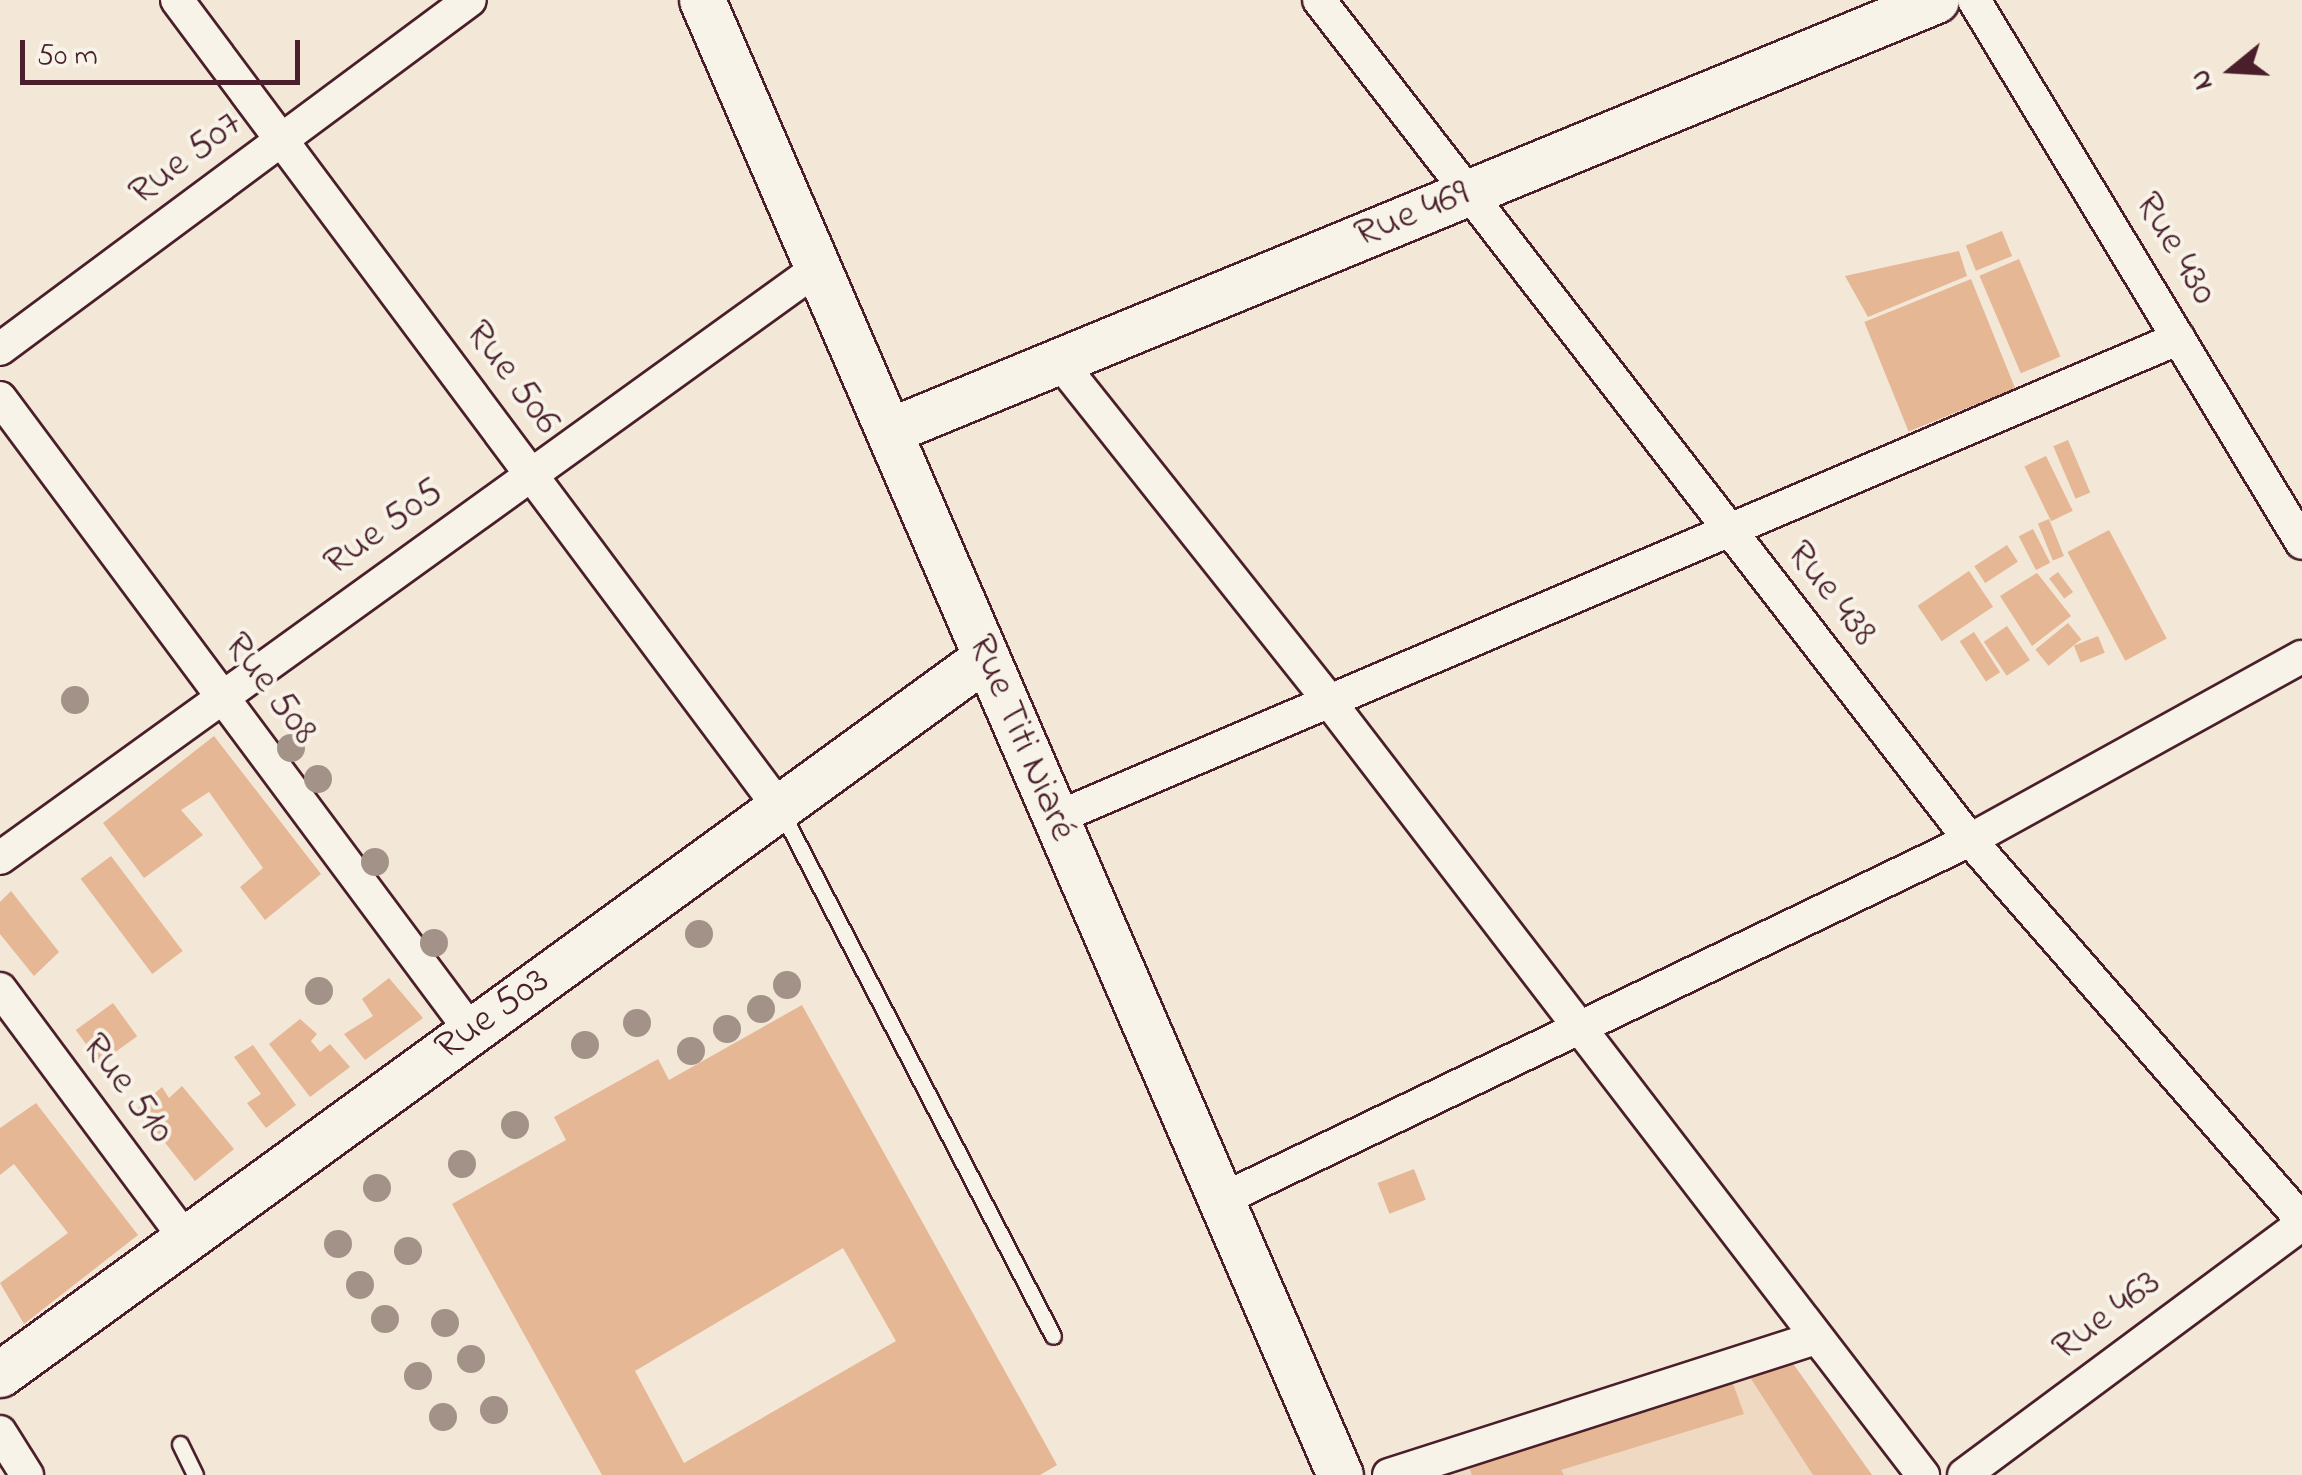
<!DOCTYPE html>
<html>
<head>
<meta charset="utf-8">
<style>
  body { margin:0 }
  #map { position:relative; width:2302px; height:1475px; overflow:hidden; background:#f3e7d7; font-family:"Indie Flower",sans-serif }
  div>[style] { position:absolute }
  .built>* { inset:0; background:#efd9c3 }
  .building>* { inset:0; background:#e5b795; transform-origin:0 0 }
  .roads { filter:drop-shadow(2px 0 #4a1f2b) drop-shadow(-2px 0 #4a1f2b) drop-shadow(0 2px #4a1f2b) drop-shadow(0 -2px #4a1f2b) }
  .lane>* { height:15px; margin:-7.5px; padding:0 7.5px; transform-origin:7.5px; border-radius:7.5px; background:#f7f3e8 }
  .street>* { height:32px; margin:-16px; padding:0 16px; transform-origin:16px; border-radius:16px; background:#f7f3e8 }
  .secondary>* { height:45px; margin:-22.5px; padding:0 22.5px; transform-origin:22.5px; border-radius:22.5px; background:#f7f3e8 }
  .trees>* { width:28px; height:28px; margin:-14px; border-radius:50%; background:#a39287 }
  span { translate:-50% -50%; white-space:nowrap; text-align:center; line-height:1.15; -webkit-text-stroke:8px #f7f3e8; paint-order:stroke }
  .street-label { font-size:40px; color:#4a1f2b }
  .north { position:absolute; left:2182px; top:20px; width:100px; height:100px; -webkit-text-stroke:8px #f7f3e8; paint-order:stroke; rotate:252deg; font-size:28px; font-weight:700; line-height:40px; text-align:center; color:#4a1f2b }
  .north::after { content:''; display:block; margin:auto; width:35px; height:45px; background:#4a1f2b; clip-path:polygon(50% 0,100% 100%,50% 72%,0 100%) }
  .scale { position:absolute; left:20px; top:40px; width:280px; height:45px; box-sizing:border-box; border:5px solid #4a1f2b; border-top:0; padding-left:12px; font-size:30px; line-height:35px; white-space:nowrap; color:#4a1f2b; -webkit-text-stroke:8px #f7f3e8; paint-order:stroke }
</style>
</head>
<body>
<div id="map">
  <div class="built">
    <i style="clip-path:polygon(1787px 1361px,1867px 1475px,1422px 1475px)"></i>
  </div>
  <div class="building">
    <i style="left:2002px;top:231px;width:27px;height:39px;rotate:68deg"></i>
    <i style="clip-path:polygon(1959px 251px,1967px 276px,1868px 317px,1845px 276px)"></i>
    <i style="left:2019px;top:259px;width:106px;height:43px;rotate:67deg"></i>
    <i style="left:1971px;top:279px;width:118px;height:115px;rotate:68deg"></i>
    <i style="left:2068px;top:440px;width:57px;height:16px;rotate:67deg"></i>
    <i style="left:2046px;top:456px;width:61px;height:24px;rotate:64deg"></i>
    <i style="left:2049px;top:519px;width:40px;height:12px;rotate:68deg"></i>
    <i style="left:2033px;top:529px;width:38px;height:16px;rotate:63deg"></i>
    <i style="left:2109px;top:530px;width:123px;height:47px;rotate:62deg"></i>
    <i style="left:2007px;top:545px;width:20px;height:39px;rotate:57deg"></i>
    <i style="left:1969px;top:571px;width:43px;height:62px;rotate:56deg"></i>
    <i style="left:2058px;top:572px;width:25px;height:11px;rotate:53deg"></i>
    <i style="clip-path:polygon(2037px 573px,2071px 616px,2032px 646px,2000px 596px)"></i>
    <i style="left:2068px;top:623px;width:21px;height:42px;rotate:51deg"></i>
    <i style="left:2007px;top:626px;width:41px;height:28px;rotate:56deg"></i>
    <i style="left:1974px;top:632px;width:48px;height:17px;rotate:57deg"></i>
    <i style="left:2098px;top:636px;width:18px;height:26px;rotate:68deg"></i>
    <i style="clip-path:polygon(214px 736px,321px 874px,265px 920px,240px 887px,263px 868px,209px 792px,181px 810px,203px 835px,144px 878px,103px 823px)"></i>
    <i style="left:111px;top:856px;width:119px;height:38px;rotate:53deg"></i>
    <i style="clip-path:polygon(11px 891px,59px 952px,34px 976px,0 934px,0 902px)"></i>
    <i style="clip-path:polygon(389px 978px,423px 1018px,365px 1060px,344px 1034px,373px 1016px,362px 999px)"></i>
    <i style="left:113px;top:1003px;width:41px;height:46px;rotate:54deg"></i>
    <i style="clip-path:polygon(evenodd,802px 1005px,1057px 1465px,1040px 1475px,602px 1475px,452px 1204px,566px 1140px,554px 1117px,658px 1059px,669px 1080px,802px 1005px,843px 1248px,896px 1341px,684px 1463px,635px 1371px,843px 1248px)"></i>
    <i style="clip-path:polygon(300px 1019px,317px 1034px,311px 1041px,320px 1052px,330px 1044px,350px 1067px,310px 1097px,269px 1044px)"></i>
    <i style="clip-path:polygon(253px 1045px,296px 1105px,266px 1128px,247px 1103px,261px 1094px,234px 1057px)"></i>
    <i style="clip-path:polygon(182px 1086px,234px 1149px,195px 1181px,138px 1108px,162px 1087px,169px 1098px)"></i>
    <i style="clip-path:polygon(36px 1103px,138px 1235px,24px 1324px,0 1283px,68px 1233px,14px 1164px,0 1175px,0 1128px)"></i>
    <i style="left:1414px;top:1169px;width:33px;height:39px;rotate:69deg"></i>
    <i style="clip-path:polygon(1787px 1355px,1872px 1475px,1813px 1475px,1744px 1368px)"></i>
    <i style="clip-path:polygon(1731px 1378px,1744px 1414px,1561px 1470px,1564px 1475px,1472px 1475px,1468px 1464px)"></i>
  </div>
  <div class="roads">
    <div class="lane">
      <i style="left:781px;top:811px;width:591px;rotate:62.61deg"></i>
      <i style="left:180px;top:1444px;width:34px;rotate:64deg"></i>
    </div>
    <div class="street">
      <i style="left:177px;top:0;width:1007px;rotate:53.28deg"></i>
      <i style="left:1319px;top:0;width:1063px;rotate:52.22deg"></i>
      <i style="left:1970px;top:840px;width:505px;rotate:48.86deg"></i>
      <i style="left:1974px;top:0;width:634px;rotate:58.87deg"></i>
      <i style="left:0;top:349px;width:585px;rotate:-36.6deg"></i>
      <i style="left:1059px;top:361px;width:434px;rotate:51.5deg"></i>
      <i style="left:1329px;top:701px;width:976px;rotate:52.5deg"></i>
      <i style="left:0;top:398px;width:789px;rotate:53.35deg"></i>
      <i style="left:1056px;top:818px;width:1221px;rotate:-23.14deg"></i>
      <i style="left:0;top:858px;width:1009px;rotate:-35.8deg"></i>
      <i style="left:0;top:989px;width:312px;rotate:53.4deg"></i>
      <i style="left:1221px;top:1200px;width:831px;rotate:-25.67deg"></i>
      <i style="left:1970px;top:840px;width:379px;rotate:-28.9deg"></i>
      <i style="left:0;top:1432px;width:51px;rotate:57.9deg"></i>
      <i style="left:1389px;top:1475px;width:448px;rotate:-17.8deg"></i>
      <i style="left:1964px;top:1475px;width:421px;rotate:-36.6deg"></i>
    </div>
    <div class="secondary">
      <i style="left:702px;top:0;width:1607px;rotate:66.61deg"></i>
      <i style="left:889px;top:431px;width:1132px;rotate:-22.37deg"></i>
      <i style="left:0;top:1374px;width:1219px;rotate:-36.02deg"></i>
    </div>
  </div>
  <div class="trees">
    <i style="left:75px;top:700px"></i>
    <i style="left:291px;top:748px"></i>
    <i style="left:318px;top:779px"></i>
    <i style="left:375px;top:862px"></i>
    <i style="left:699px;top:934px"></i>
    <i style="left:434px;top:943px"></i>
    <i style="left:787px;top:985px"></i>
    <i style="left:319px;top:991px"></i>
    <i style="left:761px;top:1009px"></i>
    <i style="left:637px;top:1023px"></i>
    <i style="left:727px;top:1029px"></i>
    <i style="left:585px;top:1045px"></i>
    <i style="left:691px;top:1051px"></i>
    <i style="left:515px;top:1125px"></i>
    <i style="left:462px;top:1164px"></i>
    <i style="left:377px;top:1188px"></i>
    <i style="left:338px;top:1244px"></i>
    <i style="left:408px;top:1251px"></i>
    <i style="left:360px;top:1285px"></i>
    <i style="left:385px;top:1319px"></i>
    <i style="left:445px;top:1323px"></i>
    <i style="left:471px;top:1359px"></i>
    <i style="left:418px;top:1376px"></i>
    <i style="left:494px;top:1410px"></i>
    <i style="left:443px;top:1417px"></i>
  </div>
  <div class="street-label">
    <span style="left:186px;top:159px;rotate:-37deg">Rue 507</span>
    <span style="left:1412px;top:215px;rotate:-22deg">Rue 469</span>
    <span style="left:2175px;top:249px;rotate:59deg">Rue 430</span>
    <span style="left:512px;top:378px;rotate:53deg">Rue 506</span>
    <span style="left:384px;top:528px;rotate:-36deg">Rue 505</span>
    <span style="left:1831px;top:594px;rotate:52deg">Rue 438</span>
    <span style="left:270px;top:689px;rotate:53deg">Rue 508</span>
    <span style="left:1021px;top:738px;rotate:67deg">Rue Titi Niaré</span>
    <span style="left:493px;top:1015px;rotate:-36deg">Rue 503</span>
    <span style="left:127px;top:1089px;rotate:53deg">Rue 510</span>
    <span style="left:2107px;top:1316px;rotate:-37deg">Rue 463</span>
  </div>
  <div class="north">N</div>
  <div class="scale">50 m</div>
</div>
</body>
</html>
